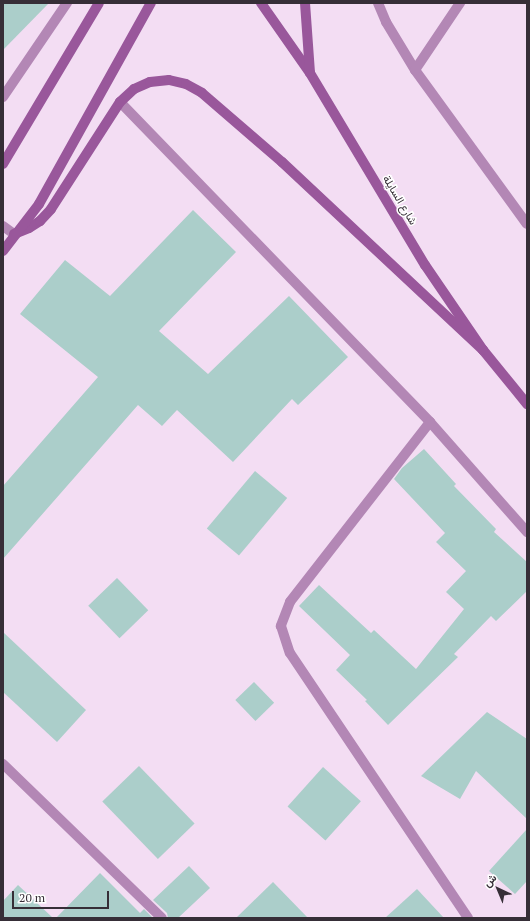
<!DOCTYPE html>
<html>
<head>
<meta charset="utf-8">
<style>
  body { margin:0 }
  #map { position:relative; width:530px; height:921px; overflow:hidden; background:#f3ddf3; font-family:"PT Serif",Vazirmatn,serif }
  div>[style] { position:absolute }
  .building>* { inset:0; background:#abceca; transform-origin:0 0 }
  .street>* { height:10px; margin:-5px; padding:0 5px; transform-origin:5px; border-radius:5px; background:#b387b5 }
  .secondary>* { height:10px; margin:-5px; padding:0 5px; transform-origin:5px; border-radius:5px; background:#99579b }
  span { translate:-50% -50%; white-space:nowrap; text-align:center; line-height:1.15; -webkit-text-stroke:3px #fff; paint-order:stroke }
  .street-label { font-size:11px; color:#362e37 }
  .frame { position:absolute; inset:0; border:4px solid #362e37; pointer-events:none }
  .north { position:absolute; left:478px; top:869px; width:40px; height:40px; -webkit-text-stroke:3px #fff; paint-order:stroke; rotate:316deg; font-size:11px; font-weight:700; line-height:16px; text-align:center; color:#362e37 }
  .north::after { content:''; display:block; margin:auto; width:14px; height:18px; background:#362e37; clip-path:polygon(50% 0,100% 100%,50% 72%,0 100%) }
  .scale { position:absolute; left:12px; top:891px; width:97px; height:18px; box-sizing:border-box; border:2px solid #362e37; border-top:0; padding-left:5px; font-size:12px; line-height:14px; white-space:nowrap; color:#362e37; -webkit-text-stroke:3px #fff; paint-order:stroke }
</style>
</head>
<body>
<div id="map">
  <div class="building">
    <i style="clip-path:polygon(3px 3px,49px 3px,3px 50px)"></i>
    <i style="clip-path:polygon(193px 210px,236px 252px,159px 331px,208px 374px,289px 296px,348px 357px,298px 405px,292px 399px,233px 462px,177px 410px,162px 426px,138px 405px,3px 559px,3px 486px,98px 377px,20px 314px,65px 260px,110px 296px)"></i>
    <i style="clip-path:polygon(424px 449px,456px 484px,454px 486px,496px 529px,494px 532px,527px 562px,527px 591px,496px 621px,491px 616px,454px 654px,458px 657px,388px 725px,365px 701px,367px 700px,336px 670px,350px 655px,299px 606px,319px 585px,371px 633px,374px 630px,416px 669px,464px 609px,446px 592px,466px 571px,436px 542px,445px 533px,394px 479px,402px 468px)"></i>
    <i style="left:255px;top:471px;width:42px;height:75px;rotate:40deg"></i>
    <i style="left:117px;top:578px;width:45px;height:40px;rotate:46deg"></i>
    <i style="clip-path:polygon(3px 632px,86px 710px,57px 742px,3px 692px)"></i>
    <i style="left:254px;top:682px;width:29px;height:26px;rotate:46deg"></i>
    <i style="clip-path:polygon(487px 712px,527px 739px,527px 819px,476px 771px,460px 799px,421px 776px)"></i>
    <i style="left:139px;top:766px;width:80px;height:51px;rotate:46deg"></i>
    <i style="left:323px;top:767px;width:51px;height:53px;rotate:42deg"></i>
    <i style="clip-path:polygon(527px 829px,527px 881px,515px 894px,489px 871px)"></i>
    <i style="clip-path:polygon(189px 866px,210px 888px,178px 918px,168px 918px,167px 913px,153px 900px)"></i>
    <i style="clip-path:polygon(100px 873px,140px 913px,144px 909px,153px 918px,56px 918px)"></i>
    <i style="clip-path:polygon(273px 882px,308px 918px,236px 918px)"></i>
    <i style="clip-path:polygon(18px 885px,53px 918px,3px 918px,3px 901px)"></i>
    <i style="clip-path:polygon(417px 889px,444px 918px,385px 918px)"></i>
  </div>
  <div class="street">
    <i style="left:378px;top:3px;width:21px;rotate:67deg"></i>
    <i style="left:386px;top:22px;width:56px;rotate:58.9deg"></i>
    <i style="left:415px;top:70px;width:190px;rotate:54deg"></i>
    <i style="left:415px;top:70px;width:81px;rotate:-56.1deg"></i>
    <i style="left:3px;top:97px;width:114px;rotate:-55.8deg"></i>
    <i style="left:120px;top:102px;width:446px;rotate:45.9deg"></i>
    <i style="left:430px;top:422px;width:147px;rotate:48.6deg"></i>
    <i style="left:3px;top:226px;width:14px;rotate:36deg"></i>
    <i style="left:430px;top:422px;width:228px;rotate:127.9deg"></i>
    <i style="left:290px;top:602px;width:26px;rotate:111deg"></i>
    <i style="left:281px;top:626px;width:28px;rotate:72deg"></i>
    <i style="left:290px;top:653px;width:319px;rotate:56.1deg"></i>
    <i style="left:3px;top:764px;width:221px;rotate:44.1deg"></i>
  </div>
  <div class="secondary">
    <i style="left:261px;top:3px;width:85px;rotate:55deg"></i>
    <i style="left:310px;top:73px;width:224px;rotate:59.1deg"></i>
    <i style="left:425px;top:265px;width:103px;rotate:55.7deg"></i>
    <i style="left:483px;top:350px;width:70px;rotate:50.8deg"></i>
    <i style="left:305px;top:3px;width:70px;rotate:85.9deg"></i>
    <i style="left:3px;top:164px;width:187px;rotate:-59.2deg"></i>
    <i style="left:14px;top:234px;width:16px;rotate:-22deg"></i>
    <i style="left:29px;top:228px;width:13px;rotate:-32deg"></i>
    <i style="left:40px;top:221px;width:16px;rotate:-47deg"></i>
    <i style="left:51px;top:209px;width:127px;rotate:-57.2deg"></i>
    <i style="left:120px;top:102px;width:19px;rotate:-43deg"></i>
    <i style="left:134px;top:89px;width:17px;rotate:-24deg"></i>
    <i style="left:150px;top:82px;width:19px;rotate:-6deg"></i>
    <i style="left:169px;top:80px;width:17px;rotate:13deg"></i>
    <i style="left:186px;top:84px;width:18px;rotate:29deg"></i>
    <i style="left:202px;top:93px;width:106px;rotate:40.8deg"></i>
    <i style="left:282px;top:162px;width:275px;rotate:43.1deg"></i>
    <i style="left:3px;top:251px;width:59px;rotate:-52.5deg"></i>
    <i style="left:39px;top:204px;width:230px;rotate:-60.9deg"></i>
  </div>
  <div class="street-label">
    <span style="left:400px;top:200px;rotate:59deg">شارع السايلة</span>
  </div>
  <div class="frame"></div>
  <div class="north">ش</div>
  <div class="scale">20 m</div>
</div>
</body>
</html>
